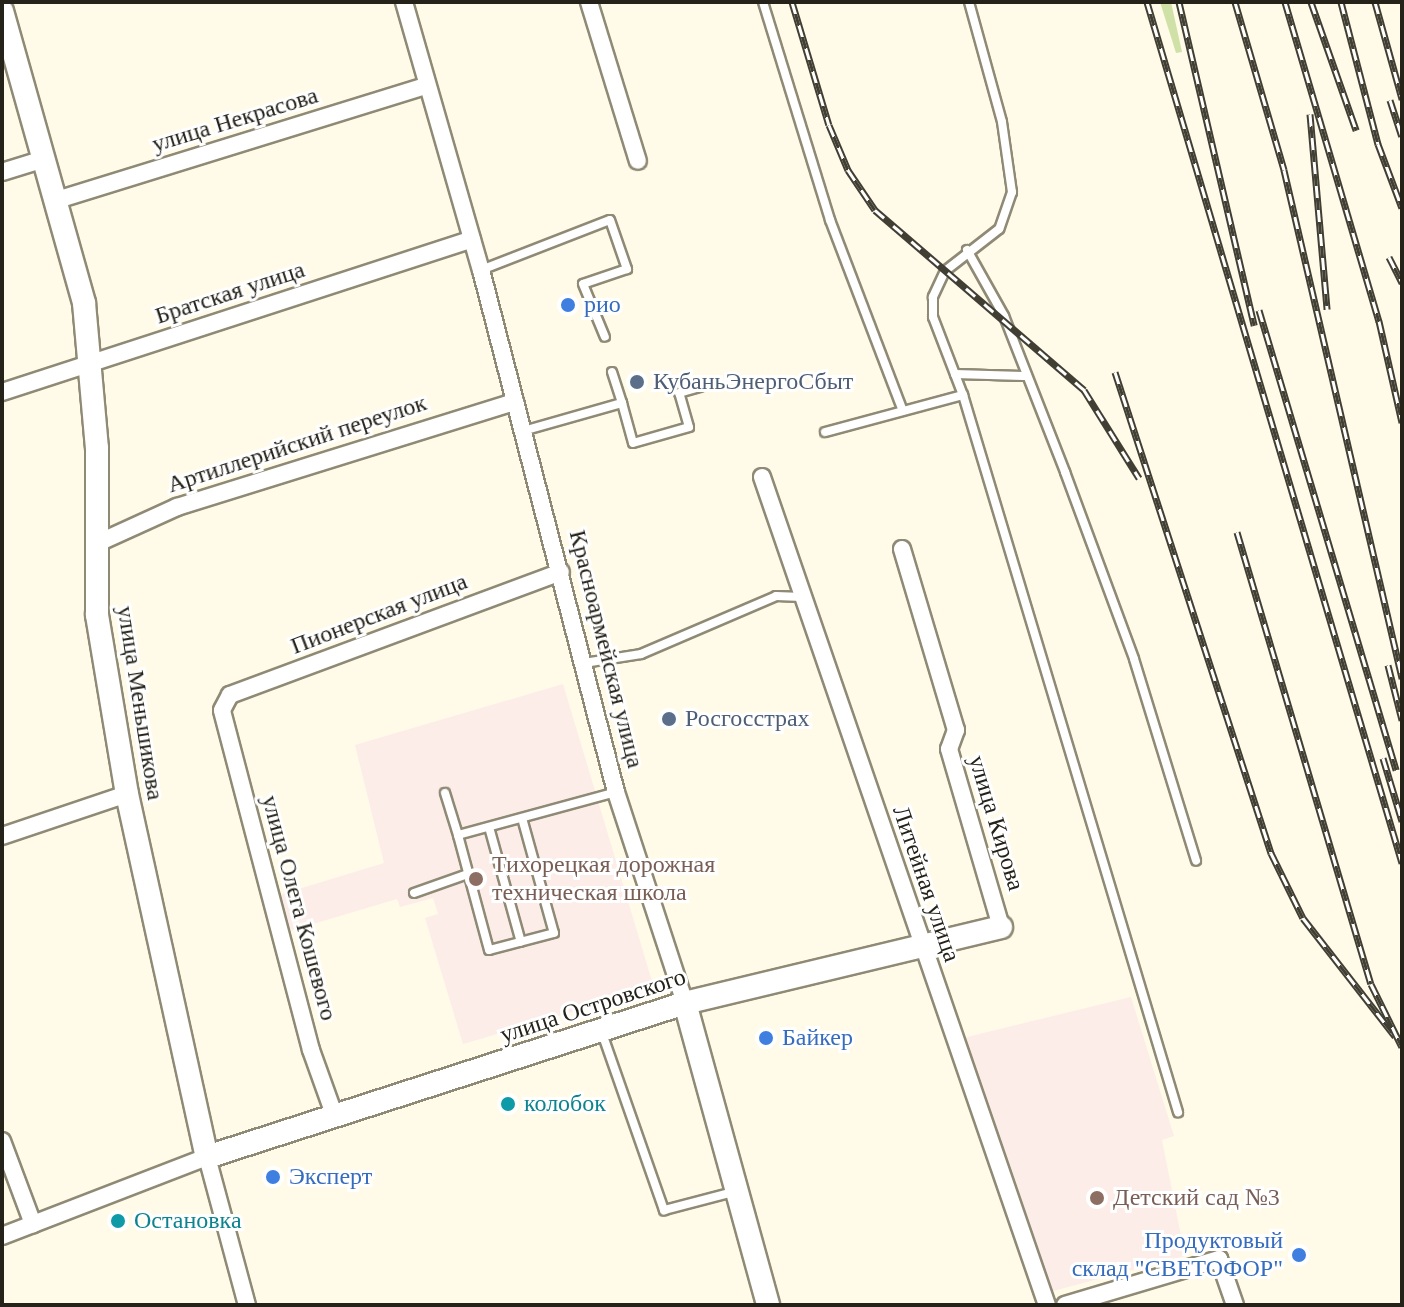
<!DOCTYPE html>
<html>
<head>
<meta charset="utf-8">
<style>
  body { margin:0 }
  #map { position:relative; width:1404px; height:1307px; overflow:hidden; background:#fffbe8; font-family:Georgia,serif }
  div>[style] { position:absolute }
  .education>* { inset:0; background:#fcede8 }
  .green>* { inset:0; background:#d0e1a7 }
  .roads { filter:drop-shadow(2px 0 #8f8a75) drop-shadow(-2px 0 #8f8a75) drop-shadow(0 2px #8f8a75) drop-shadow(0 -2px #8f8a75) }
  .lane>* { height:8px; margin:-4px; padding:0 4px; transform-origin:4px; border-radius:4px; background:#fff }
  .street>* { height:16px; margin:-8px; padding:0 8px; transform-origin:8px; border-radius:8px; background:#fff }
  .secondary>* { height:22px; margin:-11px; padding:0 11px; transform-origin:11px; border-radius:11px; background:#fff }
  .rail>* { height:7px; margin-top:-3.5px; transform-origin:0; background:repeating-linear-gradient(90deg,#fff 0 12px,#413e34 0 24px); box-sizing:border-box; border-block:2px solid #413e34 }
  .dots>* { width:22px; height:22px; translate:-50% -50%; box-sizing:border-box; border:4px solid #fff; border-radius:50% }
  span { translate:-50% -50%; white-space:nowrap; text-align:center; line-height:1.15; -webkit-text-stroke:6px #fff; paint-order:stroke }
  .street-label { font-size:24px; color:#242219 }
  .shop-label { font-size:24px; color:#366cbe }
  .left { translate:0 -50%; text-align:left }
  .right { translate:-100% -50%; text-align:right }
  .service-label { font-size:24px; color:#4e5e75 }
  .education-label { font-size:24px; color:#785e54 }
  .culture-label { font-size:24px; color:#0d838f }
  .frame { position:absolute; inset:0; border:4px solid #242219; pointer-events:none }
</style>
</head>
<body>
<div id="map">
  <div class="education">
    <i style="clip-path:polygon(563px 684px,654px 988px,463px 1044px,425px 918px,438px 914px,433px 898px,400px 907px,397px 899px,289px 931px,279px 895px,384px 863px,355px 745px)"></i>
    <i style="clip-path:polygon(1131px 997px,1174px 1136px,1162px 1140px,1185px 1256px,1053px 1291px,963px 1038px)"></i>
  </div>
  <div class="green">
    <i style="clip-path:polygon(1160px 2px,1171px 2px,1182px 52px,1176px 53px)"></i>
  </div>
  <div class="roads">
    <div class="lane">
      <i style="left:763px;top:2px;width:228px;rotate:72.9deg"></i>
      <i style="left:830px;top:220px;width:204px;rotate:69.1deg"></i>
      <i style="left:969px;top:2px;width:124px;rotate:74.6deg"></i>
      <i style="left:1002px;top:122px;width:71px;rotate:81.9deg"></i>
      <i style="left:1012px;top:192px;width:39px;rotate:109deg"></i>
      <i style="left:999px;top:229px;width:68px;rotate:142.1deg"></i>
      <i style="left:945px;top:271px;width:29px;rotate:115deg"></i>
      <i style="left:933px;top:297px;width:20px;rotate:90deg"></i>
      <i style="left:933px;top:317px;width:84px;rotate:69deg"></i>
      <i style="left:963px;top:395px;width:749px;rotate:73.31deg"></i>
      <i style="left:967px;top:250px;width:76px;rotate:60.7deg"></i>
      <i style="left:1004px;top:316px;width:168px;rotate:68.6deg"></i>
      <i style="left:1065px;top:472px;width:199px;rotate:69.7deg"></i>
      <i style="left:1134px;top:659px;width:211px;rotate:72.9deg"></i>
      <i style="left:481px;top:270px;width:138px;rotate:-21.2deg"></i>
      <i style="left:610px;top:220px;width:52px;rotate:70.9deg"></i>
      <i style="left:627px;top:269px;width:46px;rotate:161.2deg"></i>
      <i style="left:583px;top:284px;width:57px;rotate:67.5deg"></i>
      <i style="left:612px;top:372px;width:33px;rotate:72deg"></i>
      <i style="left:955px;top:374px;width:68px;rotate:1.7deg"></i>
      <i style="left:523px;top:431px;width:103px;rotate:-15.8deg"></i>
      <i style="left:622px;top:403px;width:41px;rotate:74.6deg"></i>
      <i style="left:633px;top:443px;width:58px;rotate:-15.9deg"></i>
      <i style="left:689px;top:427px;width:35px;rotate:-106deg"></i>
      <i style="left:679px;top:393px;width:22px;rotate:-16deg"></i>
      <i style="left:825px;top:432px;width:143px;rotate:-15deg"></i>
      <i style="left:584px;top:663px;width:58px;rotate:-9deg"></i>
      <i style="left:641px;top:654px;width:147px;rotate:-23.2deg"></i>
      <i style="left:776px;top:596px;width:26px;rotate:2deg"></i>
      <i style="left:445px;top:793px;width:44px;rotate:72.8deg"></i>
      <i style="left:522px;top:818px;width:119px;rotate:74.5deg"></i>
      <i style="left:554px;top:933px;width:67px;rotate:165.3deg"></i>
      <i style="left:489px;top:950px;width:119px;rotate:-105.1deg"></i>
      <i style="left:458px;top:835px;width:164px;rotate:-15.2deg"></i>
      <i style="left:489px;top:827px;width:119px;rotate:74.5deg"></i>
      <i style="left:414px;top:893px;width:57px;rotate:-19.4deg"></i>
      <i style="left:602px;top:1033px;width:188px;rotate:70.7deg"></i>
      <i style="left:664px;top:1210px;width:71px;rotate:-14.6deg"></i>
    </div>
    <div class="street">
      <i style="left:404px;top:2px;width:279px;rotate:74deg"></i>
      <i style="left:481px;top:270px;width:539px;rotate:75.5deg"></i>
      <i style="left:616px;top:792px;width:222px;rotate:71.9deg"></i>
      <i style="left:589px;top:2px;width:166px;rotate:72.9deg"></i>
      <i style="left:2px;top:172px;width:44px;rotate:-17.2deg"></i>
      <i style="left:57px;top:200px;width:386px;rotate:-17.2deg"></i>
      <i style="left:2px;top:392px;width:494px;rotate:-18deg"></i>
      <i style="left:762px;top:477px;width:876px;rotate:71.01deg"></i>
      <i style="left:98px;top:543px;width:87px;rotate:-24.5deg"></i>
      <i style="left:177px;top:507px;width:354px;rotate:-17.3deg"></i>
      <i style="left:902px;top:549px;width:189px;rotate:73.4deg"></i>
      <i style="left:956px;top:730px;width:20px;rotate:110deg"></i>
      <i style="left:949px;top:749px;width:185px;rotate:73.7deg"></i>
      <i style="left:2px;top:836px;width:132px;rotate:-18.6deg"></i>
      <i style="left:335px;top:1117px;width:71px;rotate:-109.7deg"></i>
      <i style="left:311px;top:1050px;width:351px;rotate:-104.7deg"></i>
      <i style="left:222px;top:710px;width:17px;rotate:-62deg"></i>
      <i style="left:230px;top:695px;width:353px;rotate:-20.4deg"></i>
      <i style="left:2px;top:1141px;width:89px;rotate:69.5deg"></i>
      <i style="left:2px;top:1236px;width:220px;rotate:-21.1deg"></i>
      <i style="left:207px;top:1157px;width:153px;rotate:74.9deg"></i>
      <i style="left:1065px;top:1305px;width:161px;rotate:-16.6deg"></i>
      <i style="left:1219px;top:1259px;width:49px;rotate:70.8deg"></i>
    </div>
    <div class="secondary">
      <i style="left:2px;top:11px;width:303px;rotate:74.3deg"></i>
      <i style="left:84px;top:303px;width:146px;rotate:84.9deg"></i>
      <i style="left:97px;top:448px;width:167px;rotate:90deg"></i>
      <i style="left:97px;top:615px;width:181px;rotate:80.5deg"></i>
      <i style="left:127px;top:794px;width:372px;rotate:77.6deg"></i>
      <i style="left:207px;top:1157px;width:502px;rotate:-17.86deg"></i>
      <i style="left:685px;top:1003px;width:325px;rotate:-13.5deg"></i>
      <i style="left:685px;top:1003px;width:313px;rotate:74.6deg"></i>
    </div>
  </div>
  <div class="rail">
    <i style="left:792px;top:2px;width:128px;rotate:73.3deg"></i>
    <i style="left:829px;top:125px;width:49px;rotate:67.1deg"></i>
    <i style="left:848px;top:170px;width:48px;rotate:56deg"></i>
    <i style="left:875px;top:210px;width:276px;rotate:40.7deg"></i>
    <i style="left:1084px;top:390px;width:104px;rotate:58deg"></i>
    <i style="left:1147px;top:2px;width:898px;rotate:73.5deg"></i>
    <i style="left:1179px;top:2px;width:332px;rotate:76.9deg"></i>
    <i style="left:1235px;top:2px;width:175px;rotate:73.7deg"></i>
    <i style="left:1284px;top:170px;width:522px;rotate:76.92deg"></i>
    <i style="left:1285px;top:2px;width:333px;rotate:73.6deg"></i>
    <i style="left:1379px;top:321px;width:104px;rotate:77.2deg"></i>
    <i style="left:1311px;top:2px;width:136px;rotate:70.6deg"></i>
    <i style="left:1341px;top:2px;width:147px;rotate:75.4deg"></i>
    <i style="left:1378px;top:144px;width:68px;rotate:69.4deg"></i>
    <i style="left:1375px;top:2px;width:101px;rotate:74.4deg"></i>
    <i style="left:1390px;top:100px;width:38px;rotate:72deg"></i>
    <i style="left:1310px;top:114px;width:196px;rotate:85deg"></i>
    <i style="left:1389px;top:257px;width:29px;rotate:63deg"></i>
    <i style="left:1259px;top:310px;width:480px;rotate:73.4deg"></i>
    <i style="left:1115px;top:372px;width:506px;rotate:72.03deg"></i>
    <i style="left:1271px;top:853px;width:72px;rotate:63.8deg"></i>
    <i style="left:1303px;top:918px;width:150px;rotate:52.1deg"></i>
    <i style="left:1237px;top:532px;width:471px;rotate:73.5deg"></i>
    <i style="left:1371px;top:984px;width:70px;rotate:63.8deg"></i>
    <i style="left:1388px;top:665px;width:57px;rotate:75.7deg"></i>
    <i style="left:1383px;top:758px;width:66px;rotate:73.2deg"></i>
  </div>
  <div class="dots">
    <i style="left:568px;top:305px;background:#3f7fe0"></i>
    <i style="left:637px;top:382px;background:#5c6f8a"></i>
    <i style="left:669px;top:719px;background:#5c6f8a"></i>
    <i style="left:476px;top:879px;background:#8d6e63"></i>
    <i style="left:766px;top:1038px;background:#3f7fe0"></i>
    <i style="left:508px;top:1104px;background:#0f9aa8"></i>
    <i style="left:273px;top:1177px;background:#3f7fe0"></i>
    <i style="left:1097px;top:1198px;background:#8d6e63"></i>
    <i style="left:118px;top:1221px;background:#0f9aa8"></i>
    <i style="left:1299px;top:1255px;background:#3f7fe0"></i>
  </div>
  <div class="street-label">
    <span style="left:235px;top:120px;rotate:-17deg">улица Некрасова</span>
    <span style="left:230px;top:293px;rotate:-18deg">Братская улица</span>
    <span style="left:297px;top:444px;rotate:-18deg">Артиллерийский переулок</span>
    <span style="left:379px;top:614px;rotate:-21deg">Пионерская улица</span>
    <span style="left:606px;top:649px;rotate:76deg">Красноармейская улица</span>
    <span style="left:140px;top:703px;rotate:81deg">улица Меньшикова</span>
    <span style="left:996px;top:823px;rotate:73deg">улица Кирова</span>
    <span style="left:926px;top:884px;rotate:71deg">Литейная улица</span>
    <span style="left:299px;top:908px;rotate:75deg">улица Олега Кошевого</span>
    <span style="left:593px;top:1006px;rotate:-18deg">улица Островского</span>
  </div>
  <div class="shop-label">
    <span class="left" style="left:584px;top:305px">рио</span>
    <span class="left" style="left:782px;top:1038px">Байкер</span>
    <span class="left" style="left:289px;top:1177px">Эксперт</span>
    <span class="right" style="left:1283px;top:1255px">Продуктовый<br>склад "СВЕТОФОР"</span>
  </div>
  <div class="service-label">
    <span class="left" style="left:653px;top:382px">КубаньЭнергоСбыт</span>
    <span class="left" style="left:685px;top:719px">Росгосстрах</span>
  </div>
  <div class="education-label">
    <span class="left" style="left:492px;top:879px">Тихорецкая дорожная<br>техническая школа</span>
    <span class="left" style="left:1113px;top:1198px">Детский сад №3</span>
  </div>
  <div class="culture-label">
    <span class="left" style="left:524px;top:1104px">колобок</span>
    <span class="left" style="left:134px;top:1221px">Остановка</span>
  </div>
  <div class="frame"></div>
</div>
</body>
</html>
